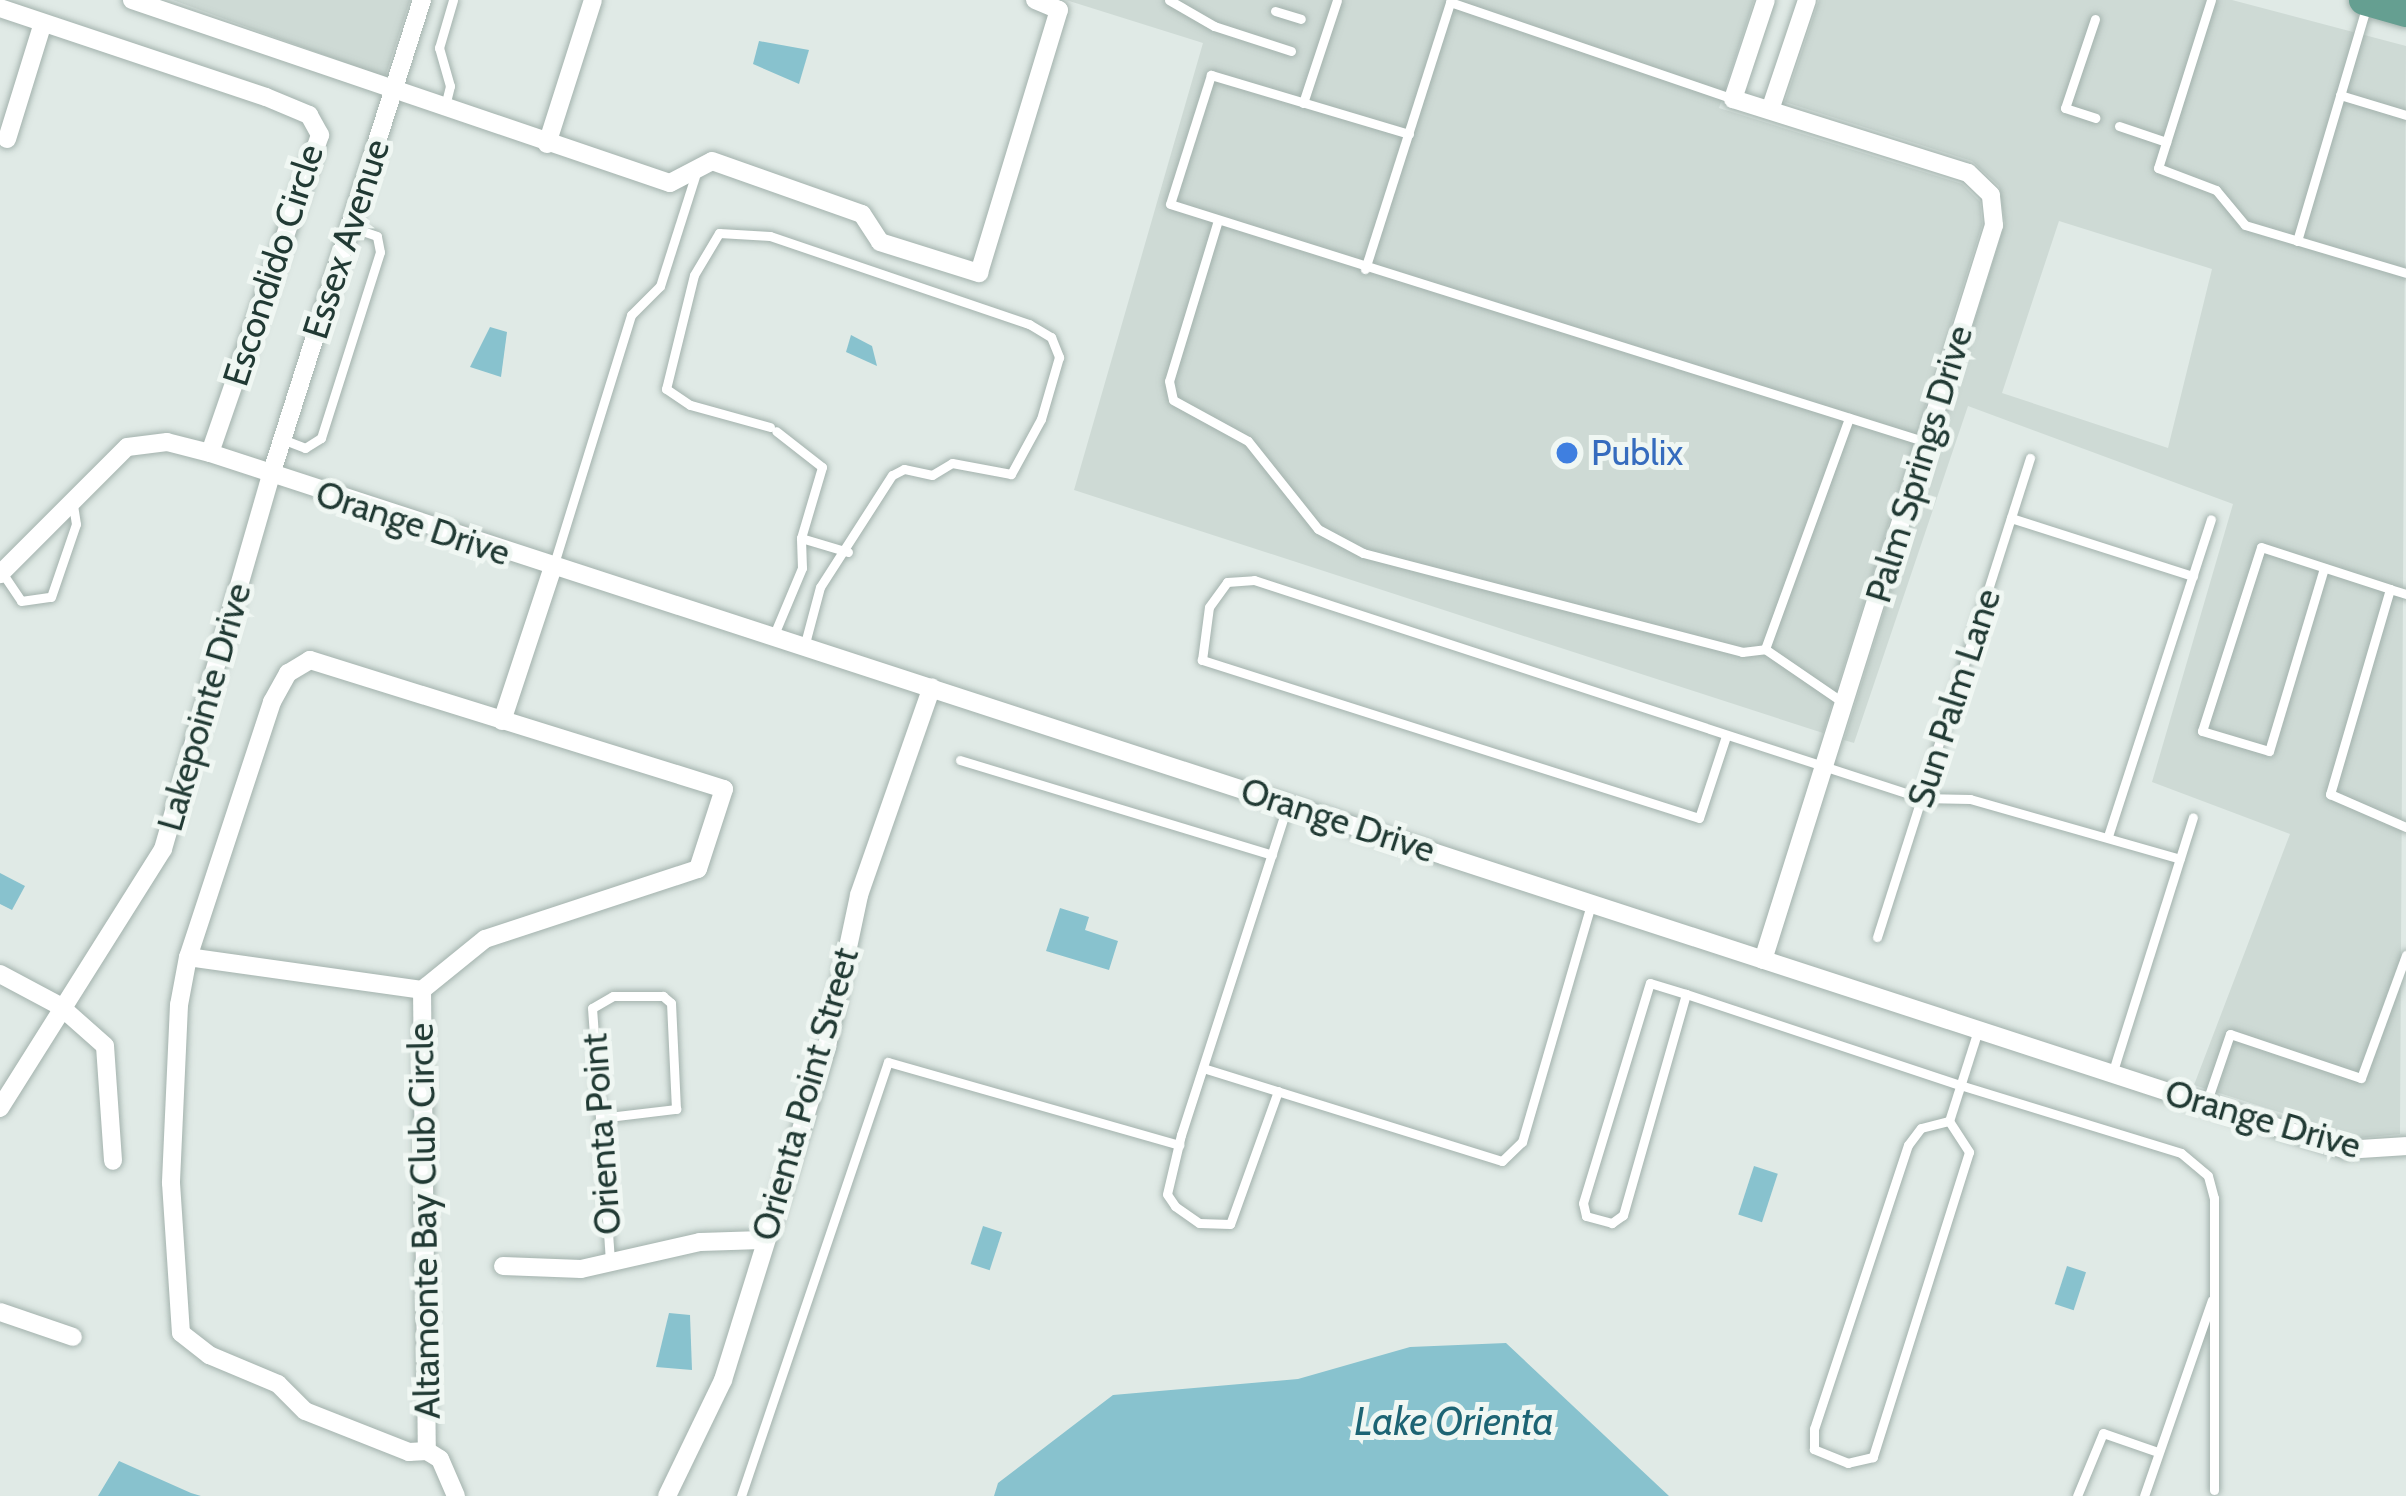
<!DOCTYPE html>
<html>
<head>
<meta charset="utf-8">
<style>
  body { margin:0 }
  #map { position:relative; width:2406px; height:1496px; overflow:hidden; background:#e0eae6; font-family:Cabin,sans-serif }
  div>[style] { position:absolute }
  [style*='--x'] { left:calc(var(--x)*1px); top:calc(var(--y)*1px); width:calc(var(--w)*1px); rotate:calc(var(--a)*1deg) }
  .built>* { inset:0; background:#cedad5 }
  .water>* { inset:0; background:#88c2ce; transform-origin:0 0 }
  .roads { filter:drop-shadow(0 0 3px #a3b2ad) drop-shadow(0 0 3px #a3b2ad) }
  .lane>* { height:9px; margin:-4.5px; padding:0 4.5px; transform-origin:4.5px; border-radius:4.5px; background:#fff }
  .street>* { height:18px; margin:-9px; padding:0 9px; transform-origin:9px; border-radius:9px; background:#fff }
  .primary>* { height:30px; margin:-15px; padding:0 15px; transform-origin:15px; border-radius:15px; background:#659f91 }
  .dots>* { width:33px; height:33px; translate:-50% -50%; box-sizing:border-box; border:6px solid #f0f7f3; border-radius:50% }
  span { translate:-50% -50%; white-space:nowrap; text-align:center; line-height:1.15; -webkit-text-stroke:10px #f0f7f3; paint-order:stroke }
  .street-label { font-size:36px; color:#213a34 }
  .shop-label { font-size:36px; color:#366cbe }
  .left { translate:0 -50%; text-align:left }
  .water-label { font-size:39px; color:#1d6474; font-style:italic }
</style>
</head>
<body>
<div id="map">
  <div class="built">
    <i style="clip-path:polygon(173px 0,410px 0,385px 77px)"></i>
    <i style="clip-path:polygon(1066px 0,1754px 0,1719px 108px,1962px 184px,1980px 202px,1982px 225px,1823px 733px,1074px 490px,1203px 43px)"></i>
    <i style="clip-path:polygon(evenodd,1819px 0,2232px 0,2406px 46px,2400px 1134px,2360px 1138px,2194px 1085px,2290px 834px,2152px 782px,2233px 504px,1968px 406px,1854px 743px,1844px 740px,2005px 223px,1999px 186px,1972px 161px,1785px 102px,1819px 0,2059px 221px,2212px 269px,2168px 448px,2002px 393px,2059px 221px)"></i>
  </div>
  <div class="water">
    <i style="clip-path:polygon(759px 41px,809px 50px,799px 84px,753px 64px)"></i>
    <i style="clip-path:polygon(490px 327px,507px 332px,501px 377px,470px 367px)"></i>
    <i style="clip-path:polygon(851px 335px,872px 346px,877px 366px,846px 352px)"></i>
    <i style="clip-path:polygon(0 873px,25px 886px,12px 910px,0 904px)"></i>
    <i style="clip-path:polygon(1060px 908px,1089px 917px,1085px 930px,1118px 941px,1109px 970px,1046px 951px)"></i>
    <i style="left:1754px;top:1166px;width:25px;height:51px;rotate:18deg"></i>
    <i style="left:983px;top:1226px;width:20px;height:40px;rotate:18deg"></i>
    <i style="left:2067px;top:1266px;width:20px;height:40px;rotate:18deg"></i>
    <i style="clip-path:polygon(669px 1313px,690px 1315px,692px 1370px,656px 1367px)"></i>
    <i style="clip-path:polygon(1506px 1343px,1669px 1496px,994px 1496px,998px 1483px,1113px 1395px,1298px 1379px,1410px 1347px)"></i>
    <i style="clip-path:polygon(119px 1461px,191px 1493px,201px 1496px,98px 1496px)"></i>
  </div>
  <div class="roads">
    <div class="lane">
      <i style="--x:1169;--y:0;--w:52;--a:30"></i>
      <i style="--x:1214;--y:26;--w:81;--a:18"></i>
      <i style="--x:2211;--y:0;--w:176;--a:107.5"></i>
      <i style="--x:2158;--y:168;--w:62;--a:20.8"></i>
      <i style="--x:2216;--y:190;--w:45;--a:50.4"></i>
      <i style="--x:2245;--y:225;--w:168;--a:16.6"></i>
      <i style="--x:1450;--y:2;--w:299;--a:18.9"></i>
      <i style="--x:1275;--y:11;--w:27;--a:17"></i>
      <i style="--x:2095;--y:19;--w:94;--a:108.6"></i>
      <i style="--x:2065;--y:108;--w:32;--a:18"></i>
      <i style="--x:2340;--y:95;--w:69;--a:16.9"></i>
      <i style="--x:1303;--y:103;--w:108;--a:-71.7"></i>
      <i style="--x:444;--y:110;--w:25;--a:-76"></i>
      <i style="--x:450;--y:86;--w:40;--a:-106"></i>
      <i style="--x:439;--y:48;--w:50;--a:-73.7"></i>
      <i style="--x:2119;--y:126;--w:50;--a:18.8"></i>
      <i style="--x:1409;--y:134;--w:207;--a:-163.4"></i>
      <i style="--x:1211;--y:75;--w:135;--a:107.6"></i>
      <i style="--x:1170;--y:204;--w:793;--a:17.47"></i>
      <i style="--x:1218;--y:220;--w:168;--a:106.9"></i>
      <i style="--x:1169;--y:381;--w:19;--a:78"></i>
      <i style="--x:1173;--y:400;--w:85;--a:28.7"></i>
      <i style="--x:1248;--y:441;--w:112;--a:51.5"></i>
      <i style="--x:1318;--y:529;--w:51;--a:28.1"></i>
      <i style="--x:1363;--y:553;--w:392;--a:14.6"></i>
      <i style="--x:1742;--y:652;--w:23;--a:-7"></i>
      <i style="--x:1765;--y:649;--w:246;--a:-70"></i>
      <i style="--x:2297;--y:241;--w:247;--a:-73.5"></i>
      <i style="--x:1365;--y:269;--w:282;--a:-72.3"></i>
      <i style="--x:770;--y:427;--w:83;--a:-164.6"></i>
      <i style="--x:690;--y:405;--w:29;--a:-146"></i>
      <i style="--x:666;--y:389;--w:117;--a:-76.2"></i>
      <i style="--x:694;--y:275;--w:49;--a:-59.2"></i>
      <i style="--x:719;--y:233;--w:51;--a:3.4"></i>
      <i style="--x:770;--y:236;--w:274;--a:18.8"></i>
      <i style="--x:1029;--y:324;--w:26;--a:31"></i>
      <i style="--x:1051;--y:337;--w:22;--a:68"></i>
      <i style="--x:1059;--y:357;--w:65;--a:106.2"></i>
      <i style="--x:1041;--y:419;--w:63;--a:118.6"></i>
      <i style="--x:1011;--y:474;--w:60;--a:-169.4"></i>
      <i style="--x:952;--y:463;--w:23;--a:149"></i>
      <i style="--x:932;--y:475;--w:29;--a:-168"></i>
      <i style="--x:904;--y:469;--w:13;--a:153"></i>
      <i style="--x:892;--y:475;--w:133;--a:122.7"></i>
      <i style="--x:820;--y:587;--w:62;--a:104.9"></i>
      <i style="--x:282;--y:439;--w:25;--a:21"></i>
      <i style="--x:305;--y:448;--w:19;--a:-32"></i>
      <i style="--x:321;--y:438;--w:195;--a:-72.4"></i>
      <i style="--x:380;--y:252;--w:16;--a:-101"></i>
      <i style="--x:377;--y:236;--w:28;--a:-161"></i>
      <i style="--x:2011;--y:518;--w:191;--a:17.7"></i>
      <i style="--x:801;--y:538;--w:49;--a:16.6"></i>
      <i style="--x:553;--y:567;--w:264;--a:-72.8"></i>
      <i style="--x:631;--y:315;--w:41;--a:-45"></i>
      <i style="--x:660;--y:286;--w:122;--a:-72.3"></i>
      <i style="--x:2324;--y:568;--w:191;--a:106.7"></i>
      <i style="--x:2269;--y:751;--w:70;--a:-163.4"></i>
      <i style="--x:2202;--y:731;--w:193;--a:-72.2"></i>
      <i style="--x:2261;--y:547;--w:136;--a:18"></i>
      <i style="--x:3;--y:574;--w:32;--a:56"></i>
      <i style="--x:21;--y:601;--w:30;--a:-8"></i>
      <i style="--x:51;--y:597;--w:77;--a:-71.1"></i>
      <i style="--x:76;--y:524;--w:19;--a:-99"></i>
      <i style="--x:2406;--y:594;--w:17;--a:-163"></i>
      <i style="--x:2390;--y:589;--w:214;--a:106.3"></i>
      <i style="--x:2330;--y:794;--w:83;--a:23.5"></i>
      <i style="--x:773;--y:637;--w:75;--a:-67.2"></i>
      <i style="--x:802;--y:568;--w:30;--a:-92"></i>
      <i style="--x:801;--y:538;--w:74;--a:-73.5"></i>
      <i style="--x:822;--y:467;--w:58;--a:-142"></i>
      <i style="--x:1765;--y:649;--w:96;--a:34.4"></i>
      <i style="--x:1726;--y:736;--w:86;--a:108.2"></i>
      <i style="--x:1699;--y:818;--w:522;--a:-162.36"></i>
      <i style="--x:1202;--y:660;--w:53;--a:-82.5"></i>
      <i style="--x:1209;--y:607;--w:31;--a:-54"></i>
      <i style="--x:1227;--y:582;--w:27;--a:-4"></i>
      <i style="--x:1254;--y:580;--w:702;--a:18.1"></i>
      <i style="--x:1921;--y:798;--w:49;--a:1.2"></i>
      <i style="--x:1970;--y:799;--w:218;--a:15.9"></i>
      <i style="--x:960;--y:760;--w:326;--a:16.9"></i>
      <i style="--x:2108;--y:836;--w:333;--a:-72"></i>
      <i style="--x:1877;--y:937;--w:503;--a:-72.29"></i>
      <i style="--x:1686;--y:994;--w:230;--a:105.9"></i>
      <i style="--x:1623;--y:1215;--w:14;--a:144"></i>
      <i style="--x:1612;--y:1223;--w:27;--a:-165"></i>
      <i style="--x:1586;--y:1216;--w:13;--a:-103"></i>
      <i style="--x:1583;--y:1203;--w:230;--a:-73.1"></i>
      <i style="--x:1650;--y:983;--w:38;--a:17"></i>
      <i style="--x:1686;--y:994;--w:289;--a:18.4"></i>
      <i style="--x:1960;--y:1085;--w:231;--a:17.1"></i>
      <i style="--x:2181;--y:1153;--w:35;--a:40"></i>
      <i style="--x:2208;--y:1176;--w:23;--a:75"></i>
      <i style="--x:2214;--y:1198;--w:292;--a:90"></i>
      <i style="--x:1203;--y:1068;--w:313;--a:17.3"></i>
      <i style="--x:1502;--y:1161;--w:28;--a:-44"></i>
      <i style="--x:1522;--y:1142;--w:248;--a:-73.8"></i>
      <i style="--x:2112;--y:1074;--w:269;--a:-72.5"></i>
      <i style="--x:1278;--y:1091;--w:141;--a:109.8"></i>
      <i style="--x:1230;--y:1224;--w:31;--a:-178"></i>
      <i style="--x:1199;--y:1223;--w:29;--a:-145"></i>
      <i style="--x:1175;--y:1206;--w:14;--a:-124"></i>
      <i style="--x:1167;--y:1194;--w:61;--a:-76.7"></i>
      <i style="--x:1181;--y:1135;--w:348;--a:-72.1"></i>
      <i style="--x:2206;--y:1104;--w:74;--a:-71.1"></i>
      <i style="--x:2230;--y:1034;--w:138;--a:18.6"></i>
      <i style="--x:2361;--y:1078;--w:131;--a:-69.9"></i>
      <i style="--x:600;--y:1118;--w:77;--a:-6.8"></i>
      <i style="--x:676;--y:1109;--w:106;--a:-92.7"></i>
      <i style="--x:671;--y:1003;--w:11;--a:-139"></i>
      <i style="--x:663;--y:996;--w:50;--a:180"></i>
      <i style="--x:613;--y:996;--w:24;--a:150"></i>
      <i style="--x:592;--y:1008;--w:110;--a:85.8"></i>
      <i style="--x:600;--y:1118;--w:142;--a:86"></i>
      <i style="--x:1949;--y:1121;--w:37;--a:57"></i>
      <i style="--x:1969;--y:1152;--w:320;--a:107.5"></i>
      <i style="--x:1873;--y:1457;--w:26;--a:167"></i>
      <i style="--x:1848;--y:1463;--w:37;--a:-158"></i>
      <i style="--x:1814;--y:1449;--w:20;--a:-90"></i>
      <i style="--x:1814;--y:1429;--w:299;--a:-71.7"></i>
      <i style="--x:1908;--y:1145;--w:21;--a:-53"></i>
      <i style="--x:1921;--y:1128;--w:29;--a:-14"></i>
      <i style="--x:1949;--y:1121;--w:96;--a:-72.3"></i>
      <i style="--x:741;--y:1496;--w:458;--a:-71.3"></i>
      <i style="--x:888;--y:1062;--w:303;--a:15.9"></i>
      <i style="--x:2077;--y:1496;--w:68;--a:-67.6"></i>
      <i style="--x:2103;--y:1433;--w:58;--a:19.1"></i>
      <i style="--x:2144;--y:1496;--w:207;--a:-70.9"></i>
    </div>
    <div class="street">
      <i style="--x:132;--y:0;--w:568;--a:18.79"></i>
      <i style="--x:670;--y:183;--w:47;--a:-27.6"></i>
      <i style="--x:712;--y:161;--w:159;--a:19.5"></i>
      <i style="--x:862;--y:214;--w:33;--a:57"></i>
      <i style="--x:880;--y:242;--w:104;--a:17.4"></i>
      <i style="--x:979;--y:273;--w:275;--a:-73.1"></i>
      <i style="--x:1059;--y:10;--w:26;--a:-157"></i>
      <i style="--x:0;--y:8;--w:280;--a:18.5"></i>
      <i style="--x:266;--y:97;--w:47;--a:22.7"></i>
      <i style="--x:309;--y:115;--w:23;--a:61"></i>
      <i style="--x:320;--y:135;--w:336;--a:109.1"></i>
      <i style="--x:210;--y:453;--w:44;--a:-165.7"></i>
      <i style="--x:167;--y:442;--w:40;--a:172.9"></i>
      <i style="--x:127;--y:447;--w:180;--a:135"></i>
      <i style="--x:1770;--y:110;--w:116;--a:-71.4"></i>
      <i style="--x:7;--y:139;--w:121;--a:-72.8"></i>
      <i style="--x:547;--y:144;--w:151;--a:-72.3"></i>
      <i style="--x:210;--y:453;--w:2247;--a:18.07"></i>
      <i style="--x:2346;--y:1150;--w:60;--a:-3.8"></i>
      <i style="--x:502;--y:721;--w:162;--a:-71.7"></i>
      <i style="--x:188;--y:957;--w:236;--a:8"></i>
      <i style="--x:422;--y:990;--w:81;--a:-39"></i>
      <i style="--x:485;--y:939;--w:224;--a:-18.2"></i>
      <i style="--x:698;--y:869;--w:84;--a:-72"></i>
      <i style="--x:724;--y:789;--w:434;--a:-162.7"></i>
      <i style="--x:310;--y:660;--w:26;--a:149"></i>
      <i style="--x:288;--y:673;--w:33;--a:119"></i>
      <i style="--x:272;--y:702;--w:268;--a:108.2"></i>
      <i style="--x:188;--y:957;--w:49;--a:100.6"></i>
      <i style="--x:179;--y:1005;--w:178;--a:92.6"></i>
      <i style="--x:171;--y:1183;--w:150;--a:86.2"></i>
      <i style="--x:181;--y:1333;--w:36;--a:38"></i>
      <i style="--x:209;--y:1355;--w:75;--a:22.8"></i>
      <i style="--x:278;--y:1384;--w:38;--a:45"></i>
      <i style="--x:305;--y:1411;--w:112;--a:21.5"></i>
      <i style="--x:409;--y:1452;--w:18;--a:-3"></i>
      <i style="--x:427;--y:1451;--w:15;--a:32"></i>
      <i style="--x:440;--y:1459;--w:40;--a:66.6"></i>
      <i style="--x:1763;--y:960;--w:770;--a:-72.55"></i>
      <i style="--x:1994;--y:225;--w:30;--a:-96"></i>
      <i style="--x:1991;--y:195;--w:32;--a:-136"></i>
      <i style="--x:1968;--y:173;--w:246;--a:-162.5"></i>
      <i style="--x:1733;--y:99;--w:104;--a:-71.6"></i>
      <i style="--x:0;--y:974;--w:68;--a:28.1"></i>
      <i style="--x:60;--y:1006;--w:60;--a:41.6"></i>
      <i style="--x:105;--y:1046;--w:115;--a:86"></i>
      <i style="--x:422;--y:990;--w:461;--a:89.4"></i>
      <i style="--x:0;--y:1108;--w:306;--a:-57.8"></i>
      <i style="--x:163;--y:849;--w:386;--a:-73.9"></i>
      <i style="--x:270;--y:478;--w:502;--a:-72.36"></i>
      <i style="--x:503;--y:1266;--w:78;--a:2.2"></i>
      <i style="--x:581;--y:1269;--w:122;--a:-12.8"></i>
      <i style="--x:700;--y:1242;--w:62;--a:-1.8"></i>
      <i style="--x:0;--y:1312;--w:77;--a:18.9"></i>
      <i style="--x:667;--y:1496;--w:129;--a:-64.2"></i>
      <i style="--x:723;--y:1380;--w:350;--a:-72.7"></i>
      <i style="--x:827;--y:1046;--w:154;--a:-78"></i>
      <i style="--x:859;--y:895;--w:220;--a:-70.7"></i>
    </div>
    <div class="primary">
      <i style="--x:2364;--y:0;--w:44;--a:15.9"></i>
    </div>
  </div>
  <div class="dots">
    <i style="left:1567px;top:453px;background:#3f7fe0"></i>
  </div>
  <div class="street-label">
    <span style="left:346px;top:239px;rotate:-72deg">Essex Avenue</span>
    <span style="left:273px;top:265px;rotate:-72deg">Escondido Circle</span>
    <span style="left:1919px;top:464px;rotate:-73deg">Palm Springs Drive</span>
    <span style="left:413px;top:523px;rotate:18deg">Orange Drive</span>
    <span style="left:1954px;top:698px;rotate:-72deg">Sun Palm Lane</span>
    <span style="left:204px;top:707px;rotate:-74deg">Lakepointe Drive</span>
    <span style="left:1338px;top:820px;rotate:18deg">Orange Drive</span>
    <span style="left:805px;top:1094px;rotate:-74deg">Orienta Point Street</span>
    <span style="left:2263px;top:1119px;rotate:16deg">Orange Drive</span>
    <span style="left:601px;top:1134px;rotate:-94deg">Orienta Point</span>
    <span style="left:424px;top:1221px;rotate:-91deg">Altamonte Bay Club Circle</span>
  </div>
  <div class="shop-label">
    <span class="left" style="left:1591px;top:453px">Publix</span>
  </div>
  <div class="water-label">
    <span style="left:1454px;top:1421px">Lake Orienta</span>
  </div>
</div>
</body>
</html>
